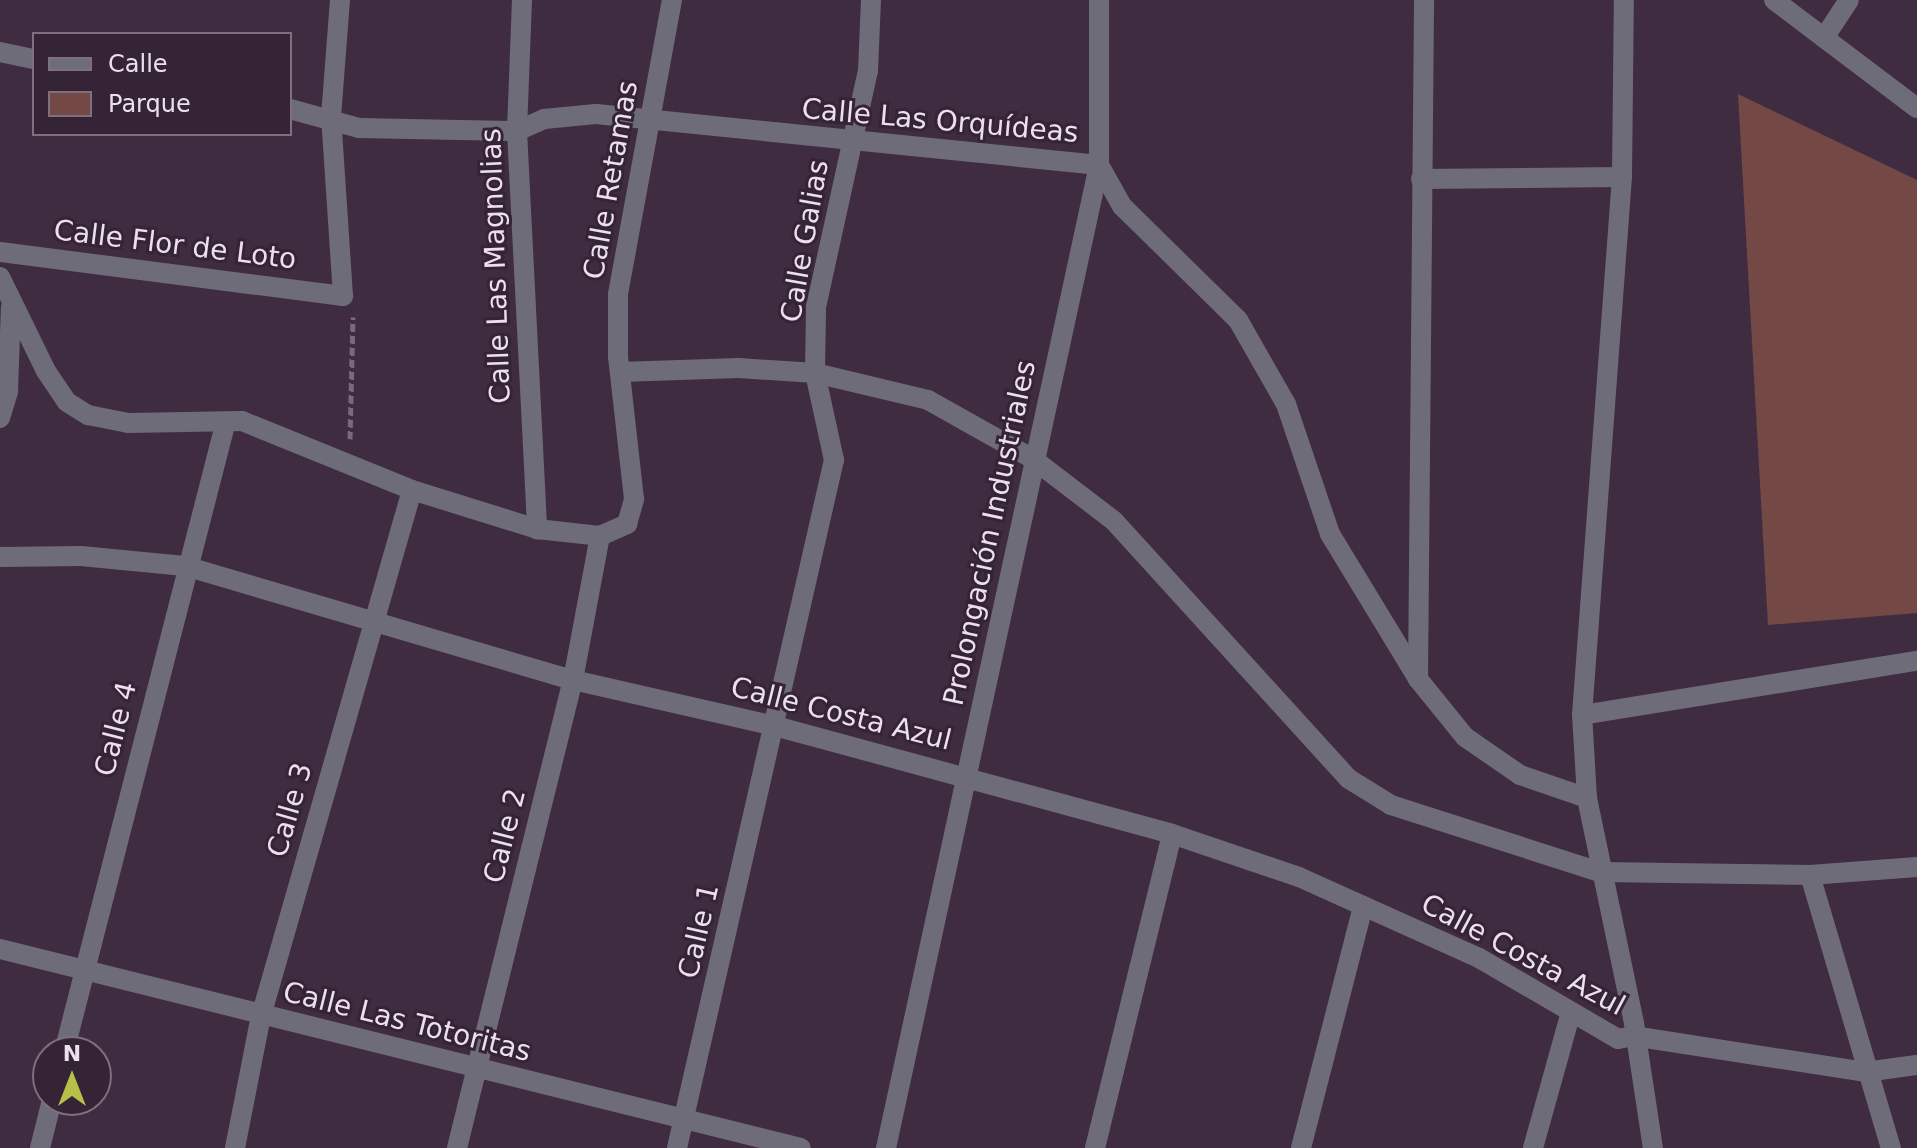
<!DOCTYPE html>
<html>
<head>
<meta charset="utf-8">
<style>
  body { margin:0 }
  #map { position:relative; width:1917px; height:1148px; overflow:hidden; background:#402c40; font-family:"DejaVu Sans",sans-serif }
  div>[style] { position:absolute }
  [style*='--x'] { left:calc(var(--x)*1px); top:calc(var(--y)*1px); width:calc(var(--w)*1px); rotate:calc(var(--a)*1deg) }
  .green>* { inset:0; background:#734845 }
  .path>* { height:5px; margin-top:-2.5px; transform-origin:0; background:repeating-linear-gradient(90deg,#7a697a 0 8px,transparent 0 12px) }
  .minor>* { height:20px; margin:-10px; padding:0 10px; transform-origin:10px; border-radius:10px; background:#6f6c79 }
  span { translate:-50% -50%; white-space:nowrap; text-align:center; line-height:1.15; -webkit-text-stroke:6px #352336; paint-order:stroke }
  .street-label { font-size:28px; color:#ede0ed }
  .legend { position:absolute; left:32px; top:32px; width:260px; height:104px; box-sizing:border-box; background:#352336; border:2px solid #7f6f7f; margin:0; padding:10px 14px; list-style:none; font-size:24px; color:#ede0ed }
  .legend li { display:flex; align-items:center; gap:16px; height:40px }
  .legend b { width:40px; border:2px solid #7f6f7f }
  .north { position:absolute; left:32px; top:1036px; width:80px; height:80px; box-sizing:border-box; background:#352336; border:2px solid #7f6f7f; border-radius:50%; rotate:0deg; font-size:22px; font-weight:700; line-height:32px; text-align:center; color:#ede0ed }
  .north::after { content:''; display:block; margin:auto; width:28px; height:36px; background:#b7c148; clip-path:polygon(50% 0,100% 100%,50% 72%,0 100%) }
</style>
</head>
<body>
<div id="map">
  <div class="green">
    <i style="clip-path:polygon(1738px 94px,1917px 180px,1917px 613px,1768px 625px)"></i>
  </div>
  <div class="path">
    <i style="--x:350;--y:439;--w:122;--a:-88.6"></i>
  </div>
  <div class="minor">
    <i style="--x:522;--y:0;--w:131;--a:92.2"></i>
    <i style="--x:517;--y:131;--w:399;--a:87.1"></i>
    <i style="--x:1774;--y:0;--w:179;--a:37.1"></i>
    <i style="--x:1824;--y:38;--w:45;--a:-56.7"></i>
    <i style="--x:0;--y:52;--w:35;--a:12"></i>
    <i style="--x:290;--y:109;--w:72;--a:15.4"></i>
    <i style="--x:359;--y:128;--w:158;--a:1.1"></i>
    <i style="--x:517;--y:131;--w:30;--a:-24"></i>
    <i style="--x:544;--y:119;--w:52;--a:-5.5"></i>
    <i style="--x:596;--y:114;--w:506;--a:5.79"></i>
    <i style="--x:1099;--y:165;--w:47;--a:60.7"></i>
    <i style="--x:1122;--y:206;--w:163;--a:44.5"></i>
    <i style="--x:1238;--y:320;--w:97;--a:60.3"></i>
    <i style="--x:1286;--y:404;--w:137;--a:71.3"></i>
    <i style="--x:1330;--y:534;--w:170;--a:58.7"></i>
    <i style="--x:1418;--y:679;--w:75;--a:51"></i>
    <i style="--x:1465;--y:737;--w:67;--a:34.6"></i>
    <i style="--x:1520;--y:775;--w:71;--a:18.9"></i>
    <i style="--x:1587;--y:798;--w:230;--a:78.2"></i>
    <i style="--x:1634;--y:1023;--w:126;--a:81.4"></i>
    <i style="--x:1421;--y:179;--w:201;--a:-0.6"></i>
    <i style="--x:0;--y:252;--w:346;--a:7.3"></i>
    <i style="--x:343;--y:296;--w:179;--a:-93.8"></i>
    <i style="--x:331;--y:117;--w:117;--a:-85.6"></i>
    <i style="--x:0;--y:277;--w:105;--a:63.9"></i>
    <i style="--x:46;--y:371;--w:37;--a:56"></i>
    <i style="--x:67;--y:402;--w:25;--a:32"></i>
    <i style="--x:88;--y:415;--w:41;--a:11.3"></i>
    <i style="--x:128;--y:423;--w:114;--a:-1"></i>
    <i style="--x:242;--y:421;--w:183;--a:22.1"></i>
    <i style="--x:412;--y:490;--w:131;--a:17.3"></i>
    <i style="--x:537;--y:529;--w:63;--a:6.3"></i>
    <i style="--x:600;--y:536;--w:30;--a:-24"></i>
    <i style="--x:627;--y:524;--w:26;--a:-74"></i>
    <i style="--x:634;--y:499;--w:143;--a:-96.4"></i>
    <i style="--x:618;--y:357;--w:63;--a:-90"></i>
    <i style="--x:618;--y:294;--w:299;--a:-79.6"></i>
    <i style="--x:620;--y:372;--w:119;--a:-1.9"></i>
    <i style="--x:739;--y:368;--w:76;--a:3.8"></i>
    <i style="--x:815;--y:373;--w:116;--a:13.4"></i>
    <i style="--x:928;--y:400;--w:120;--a:29.3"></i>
    <i style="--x:1033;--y:459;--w:102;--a:37.4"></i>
    <i style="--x:1114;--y:521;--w:349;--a:47.7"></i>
    <i style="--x:1349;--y:779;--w:49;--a:31.8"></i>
    <i style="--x:1391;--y:805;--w:219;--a:17.8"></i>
    <i style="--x:1600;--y:872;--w:210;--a:0.8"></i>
    <i style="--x:1810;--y:875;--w:107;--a:-4.3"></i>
    <i style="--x:0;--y:418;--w:28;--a:-73"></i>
    <i style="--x:8;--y:391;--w:84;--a:-88"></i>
    <i style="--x:0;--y:557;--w:81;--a:-0.7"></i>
    <i style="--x:81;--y:556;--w:104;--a:5.5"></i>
    <i style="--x:185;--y:566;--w:404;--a:16.4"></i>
    <i style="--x:573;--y:680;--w:207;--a:12.8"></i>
    <i style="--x:775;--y:726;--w:411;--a:15.2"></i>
    <i style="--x:1172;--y:834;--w:134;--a:18.7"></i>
    <i style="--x:1299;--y:877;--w:197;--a:24.2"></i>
    <i style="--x:1479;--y:958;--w:161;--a:30.2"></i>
    <i style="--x:1618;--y:1039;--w:15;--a:-11"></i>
    <i style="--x:1633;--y:1036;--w:235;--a:8.8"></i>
    <i style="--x:1865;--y:1072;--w:52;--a:-7.7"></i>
    <i style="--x:1418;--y:679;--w:679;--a:-89.49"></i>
    <i style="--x:1582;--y:715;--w:339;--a:-9.2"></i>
    <i style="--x:1587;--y:798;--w:83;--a:-93.4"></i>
    <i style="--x:1582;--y:715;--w:539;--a:-85.75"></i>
    <i style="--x:1622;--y:177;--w:177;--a:-89.4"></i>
    <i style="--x:1810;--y:875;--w:285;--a:73.5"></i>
    <i style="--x:0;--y:949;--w:825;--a:13.95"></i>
    <i style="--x:64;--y:1052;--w:651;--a:-75.6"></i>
    <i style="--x:40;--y:1148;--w:49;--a:-76"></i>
    <i style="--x:235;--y:1148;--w:135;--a:-78.9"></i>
    <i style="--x:261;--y:1016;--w:547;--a:-73.98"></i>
    <i style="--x:457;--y:1148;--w:482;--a:-76.1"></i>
    <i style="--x:573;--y:680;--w:147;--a:-79.4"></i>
    <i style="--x:677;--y:1148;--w:706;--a:-77.15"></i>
    <i style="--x:834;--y:460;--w:89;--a:-102.3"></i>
    <i style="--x:815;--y:373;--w:66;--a:-89.1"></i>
    <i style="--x:816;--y:307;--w:242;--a:-77.6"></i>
    <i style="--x:868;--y:71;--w:71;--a:-87.6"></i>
    <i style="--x:886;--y:1148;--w:1006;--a:-77.77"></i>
    <i style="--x:1099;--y:165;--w:165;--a:-90"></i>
    <i style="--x:1095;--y:1148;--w:323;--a:-76.2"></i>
    <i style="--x:1301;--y:1148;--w:250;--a:-75.6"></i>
    <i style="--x:1533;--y:1148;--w:141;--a:-74.4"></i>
  </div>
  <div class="street-label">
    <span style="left:940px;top:121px;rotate:5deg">Calle Las Orquídeas</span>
    <span style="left:611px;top:180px;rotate:-80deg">Calle Retamas</span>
    <span style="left:805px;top:241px;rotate:-80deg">Calle Galias</span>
    <span style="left:175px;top:245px;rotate:7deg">Calle Flor de Loto</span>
    <span style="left:496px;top:266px;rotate:-92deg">Calle Las Magnolias</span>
    <span style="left:990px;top:533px;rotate:-78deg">Prolongación Industriales</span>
    <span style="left:841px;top:714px;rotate:14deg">Calle Costa Azul</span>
    <span style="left:116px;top:729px;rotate:-76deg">Calle 4</span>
    <span style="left:290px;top:810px;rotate:-74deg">Calle 3</span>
    <span style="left:505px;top:836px;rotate:-76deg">Calle 2</span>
    <span style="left:699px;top:931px;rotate:-77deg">Calle 1</span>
    <span style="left:1523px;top:955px;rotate:28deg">Calle Costa Azul</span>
    <span style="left:407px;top:1022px;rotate:14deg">Calle Las Totoritas</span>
  </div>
  <ul class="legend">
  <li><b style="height:10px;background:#6f6c79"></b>Calle</li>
  <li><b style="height:22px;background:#734845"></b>Parque</li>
  </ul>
  <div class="north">N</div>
</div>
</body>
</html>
